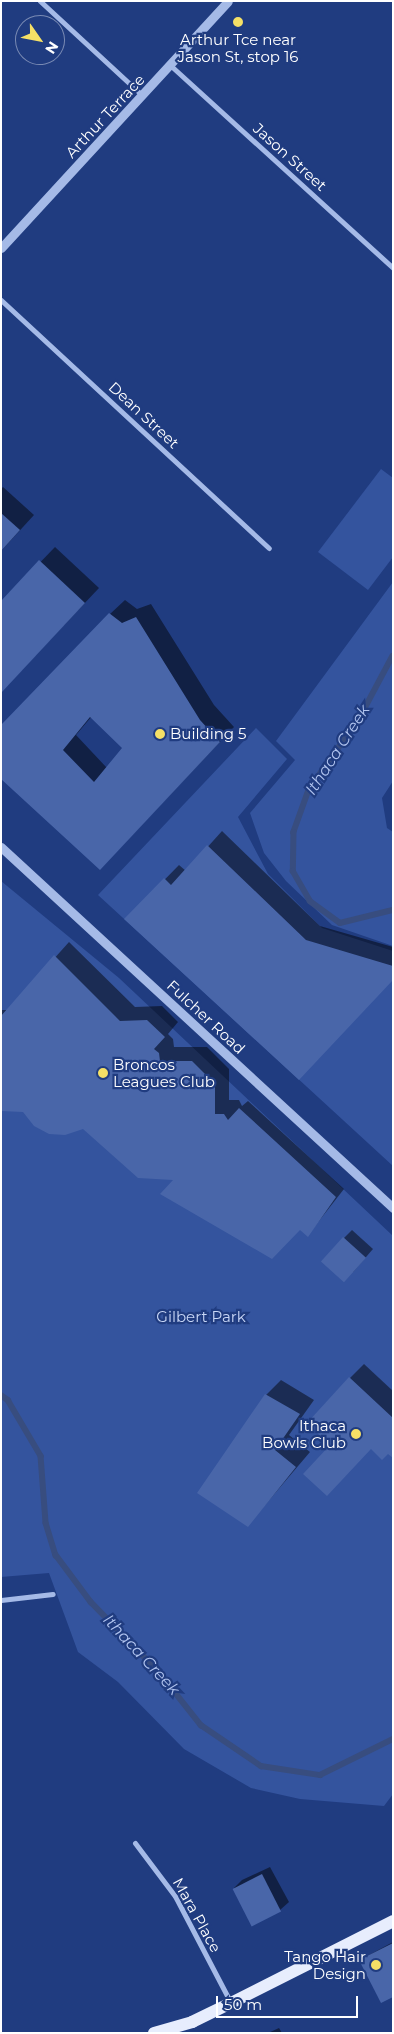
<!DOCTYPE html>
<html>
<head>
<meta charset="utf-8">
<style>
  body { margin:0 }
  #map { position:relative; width:394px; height:2034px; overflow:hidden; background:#203c80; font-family:Montserrat,sans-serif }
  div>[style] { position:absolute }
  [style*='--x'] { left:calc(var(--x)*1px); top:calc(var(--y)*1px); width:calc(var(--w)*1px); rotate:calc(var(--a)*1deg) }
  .green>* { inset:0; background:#34549e }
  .shadow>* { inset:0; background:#0007 }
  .stream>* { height:5.5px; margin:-2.75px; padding:0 2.75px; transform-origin:2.75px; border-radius:2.75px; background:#384d7f }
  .building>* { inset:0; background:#4966a9; transform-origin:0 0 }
  .minor>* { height:5px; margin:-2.5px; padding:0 2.5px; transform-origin:2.5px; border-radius:2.5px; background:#a5bae7 }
  .tertiary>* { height:9px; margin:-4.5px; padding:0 4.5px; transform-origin:4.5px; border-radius:4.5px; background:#a5bae7 }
  .primary>* { height:12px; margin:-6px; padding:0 6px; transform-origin:6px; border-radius:6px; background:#e7edfd }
  .dots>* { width:14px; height:14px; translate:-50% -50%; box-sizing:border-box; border:2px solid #203c80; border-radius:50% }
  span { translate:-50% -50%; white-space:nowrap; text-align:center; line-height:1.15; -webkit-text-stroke:4.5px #203c80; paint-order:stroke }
  .poi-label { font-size:15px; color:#fff }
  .left { translate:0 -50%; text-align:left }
  .right { translate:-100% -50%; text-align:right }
  .street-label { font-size:15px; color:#fff }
  .park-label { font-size:15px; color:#c9d7f6 }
  .water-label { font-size:16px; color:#b1c4ef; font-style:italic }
  .frame { position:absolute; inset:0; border:2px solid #fff; pointer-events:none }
  .north { position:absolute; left:15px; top:15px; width:50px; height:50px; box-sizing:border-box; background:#203c80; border:1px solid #798ab3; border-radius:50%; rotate:123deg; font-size:14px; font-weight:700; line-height:20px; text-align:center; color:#fff }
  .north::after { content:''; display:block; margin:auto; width:18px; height:22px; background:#f5e066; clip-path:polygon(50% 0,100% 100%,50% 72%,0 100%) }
  .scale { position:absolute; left:216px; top:1996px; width:142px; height:22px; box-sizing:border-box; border:2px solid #fff; border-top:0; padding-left:6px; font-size:15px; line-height:18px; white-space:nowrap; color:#fff; -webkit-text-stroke:4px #203c80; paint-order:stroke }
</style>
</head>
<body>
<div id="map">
  <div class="green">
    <i style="clip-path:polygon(381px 469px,393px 478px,393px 557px,368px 590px,318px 552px)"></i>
    <i style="clip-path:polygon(393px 582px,393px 781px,382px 798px,387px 828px,393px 832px,393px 946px,332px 925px,286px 881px,264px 853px,250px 813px,295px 760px,276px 741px)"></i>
    <i style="clip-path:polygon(256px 728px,287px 759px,238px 817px,268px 874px,322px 928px,393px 951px,393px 1166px,98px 895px)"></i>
    <i style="clip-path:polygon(1px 881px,119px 978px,393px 1236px,393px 1794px,384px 1806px,300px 1799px,251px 1788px,184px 1749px,118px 1682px,78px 1652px,49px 1573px,1px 1577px)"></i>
  </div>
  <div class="shadow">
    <i style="clip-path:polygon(3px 487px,34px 515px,1px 551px,1px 489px)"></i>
    <i style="clip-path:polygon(55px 547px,99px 588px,13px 679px,1px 603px)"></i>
    <i style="clip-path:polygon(evenodd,125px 600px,137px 609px,151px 604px,214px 705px,234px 727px,114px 854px,1px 777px,110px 614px,125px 600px,92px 716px,123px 748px,107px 768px,76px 735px,92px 716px)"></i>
    <i style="clip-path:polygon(222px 831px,320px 926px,393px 947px,393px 979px,126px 919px,179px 865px,186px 871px)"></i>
    <i style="clip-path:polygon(69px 942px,135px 1007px,162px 1006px,178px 1022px,168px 1034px,173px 1039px,174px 1047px,207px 1047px,229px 1069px,229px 1100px,239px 1100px,242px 1106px,248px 1101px,344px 1189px,308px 1235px,300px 1228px,175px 1179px,83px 1128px,23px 1110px,1px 1110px,1px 1010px,8px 1010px)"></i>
    <i style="clip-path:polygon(352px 1230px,373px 1249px,353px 1272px,344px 1238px)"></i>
    <i style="clip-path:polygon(364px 1364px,393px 1391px,393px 1447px,332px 1445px,350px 1378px)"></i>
    <i style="clip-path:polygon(281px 1380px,314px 1400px,289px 1435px,310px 1452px,248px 1525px,266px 1395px)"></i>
    <i style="clip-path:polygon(270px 1867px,289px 1902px,280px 1910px,234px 1888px,242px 1880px)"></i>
    <i style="clip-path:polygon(393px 1942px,393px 1995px,360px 1960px)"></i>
    <i style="clip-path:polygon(279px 2028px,282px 2033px,268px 2033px)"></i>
  </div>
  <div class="stream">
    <i style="--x:393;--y:656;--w:70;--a:118"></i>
    <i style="--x:360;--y:718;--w:88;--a:125.3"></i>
    <i style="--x:309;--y:790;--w:45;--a:109.7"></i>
    <i style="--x:294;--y:832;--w:39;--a:91"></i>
    <i style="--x:293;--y:871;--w:34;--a:60"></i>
    <i style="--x:310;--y:901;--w:37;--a:36"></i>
    <i style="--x:340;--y:923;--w:55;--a:-13.8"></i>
    <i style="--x:1;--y:1395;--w:9;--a:36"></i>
    <i style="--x:8;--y:1400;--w:65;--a:59.5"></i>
    <i style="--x:41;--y:1456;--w:67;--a:85.7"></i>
    <i style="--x:46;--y:1523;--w:34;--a:73"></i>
    <i style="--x:56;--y:1555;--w:59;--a:53.3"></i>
    <i style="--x:91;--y:1602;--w:98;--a:45.8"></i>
    <i style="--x:159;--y:1672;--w:68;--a:51.6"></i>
    <i style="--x:201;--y:1725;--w:73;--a:34.3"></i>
    <i style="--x:261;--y:1766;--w:60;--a:8.7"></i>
    <i style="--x:320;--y:1775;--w:81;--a:-26.3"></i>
  </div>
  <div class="building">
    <i style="clip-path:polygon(1px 513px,20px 530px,1px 551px)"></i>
    <i style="clip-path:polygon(39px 560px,85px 603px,1px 693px,1px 601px)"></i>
    <i style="clip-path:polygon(evenodd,109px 613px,122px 623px,136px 617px,200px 720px,220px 742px,100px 870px,1px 779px,1px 725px,109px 613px,90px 717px,122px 748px,94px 782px,63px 750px,90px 717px)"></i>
    <i style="clip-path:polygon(207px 845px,306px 940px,393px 966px,393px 980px,299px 1080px,124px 919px,164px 878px,171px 885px)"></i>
    <i style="clip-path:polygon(54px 955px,120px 1021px,147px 1020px,165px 1037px,154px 1049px,159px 1053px,160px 1061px,192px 1061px,215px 1084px,215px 1114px,224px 1114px,228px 1120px,239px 1108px,336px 1197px,308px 1237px,300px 1230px,272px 1259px,160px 1194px,173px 1180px,138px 1178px,83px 1129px,65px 1135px,49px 1134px,34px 1126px,23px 1112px,1px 1111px,1px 1016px)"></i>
    <i style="left:343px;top:1237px;width:31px;height:33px;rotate:42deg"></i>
    <i style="clip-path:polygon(349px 1377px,393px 1418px,393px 1458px,388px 1454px,382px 1460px,371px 1449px,327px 1496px,303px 1474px,330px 1445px,307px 1423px)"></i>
    <i style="clip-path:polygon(265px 1394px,300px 1414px,275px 1450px,296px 1467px,248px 1527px,197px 1493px)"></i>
    <i style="left:262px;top:1874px;width:42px;height:33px;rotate:63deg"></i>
    <i style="clip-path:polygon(393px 1943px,393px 1997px,381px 2003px,359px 1960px)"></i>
  </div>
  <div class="minor">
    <i style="--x:40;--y:1;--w:139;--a:42.7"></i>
    <i style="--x:170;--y:65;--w:302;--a:42.3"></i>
    <i style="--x:1;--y:300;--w:365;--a:42.8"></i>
    <i style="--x:1;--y:1600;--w:52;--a:-6.6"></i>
    <i style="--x:135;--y:1843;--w:66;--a:53"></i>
    <i style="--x:175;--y:1896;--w:121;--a:62.4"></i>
  </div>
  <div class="tertiary">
    <i style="--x:1;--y:248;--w:335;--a:-47.4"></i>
    <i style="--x:1;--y:847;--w:533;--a:42.64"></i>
  </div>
  <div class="primary">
    <i style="--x:154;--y:2033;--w:40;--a:-16"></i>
    <i style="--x:192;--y:2022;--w:43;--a:-26"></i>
    <i style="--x:231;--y:2003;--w:182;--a:-26.8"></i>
  </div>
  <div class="dots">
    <i style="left:238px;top:22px;background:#f5e066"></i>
    <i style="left:160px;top:734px;background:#f5e066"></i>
    <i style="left:103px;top:1073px;background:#f5e066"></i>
    <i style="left:356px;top:1434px;background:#f5e066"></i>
    <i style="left:376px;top:1965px;background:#f5e066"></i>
  </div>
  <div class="poi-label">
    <span style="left:238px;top:48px">Arthur Tce near<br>Jason St, stop 16</span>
    <span class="left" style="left:170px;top:734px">Building 5</span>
    <span class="left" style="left:113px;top:1073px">Broncos<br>Leagues Club</span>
    <span class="right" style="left:346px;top:1434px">Ithaca<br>Bowls Club</span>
    <span class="right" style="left:366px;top:1965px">Tango Hair<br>Design</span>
  </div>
  <div class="street-label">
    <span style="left:105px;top:116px;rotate:-47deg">Arthur Terrace</span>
    <span style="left:290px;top:157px;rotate:42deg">Jason Street</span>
    <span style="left:144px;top:415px;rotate:43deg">Dean Street</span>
    <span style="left:206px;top:1017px;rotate:43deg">Fulcher Road</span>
    <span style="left:197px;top:1915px;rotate:61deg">Mara Place</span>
  </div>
  <div class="park-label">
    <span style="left:201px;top:1317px">Gilbert Park</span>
  </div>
  <div class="water-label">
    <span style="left:338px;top:750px;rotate:-57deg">Ithaca Creek</span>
    <span style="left:141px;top:1655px;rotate:47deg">Ithaca Creek</span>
  </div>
  <div class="frame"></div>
  <div class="north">N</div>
  <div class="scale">50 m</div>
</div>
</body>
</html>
